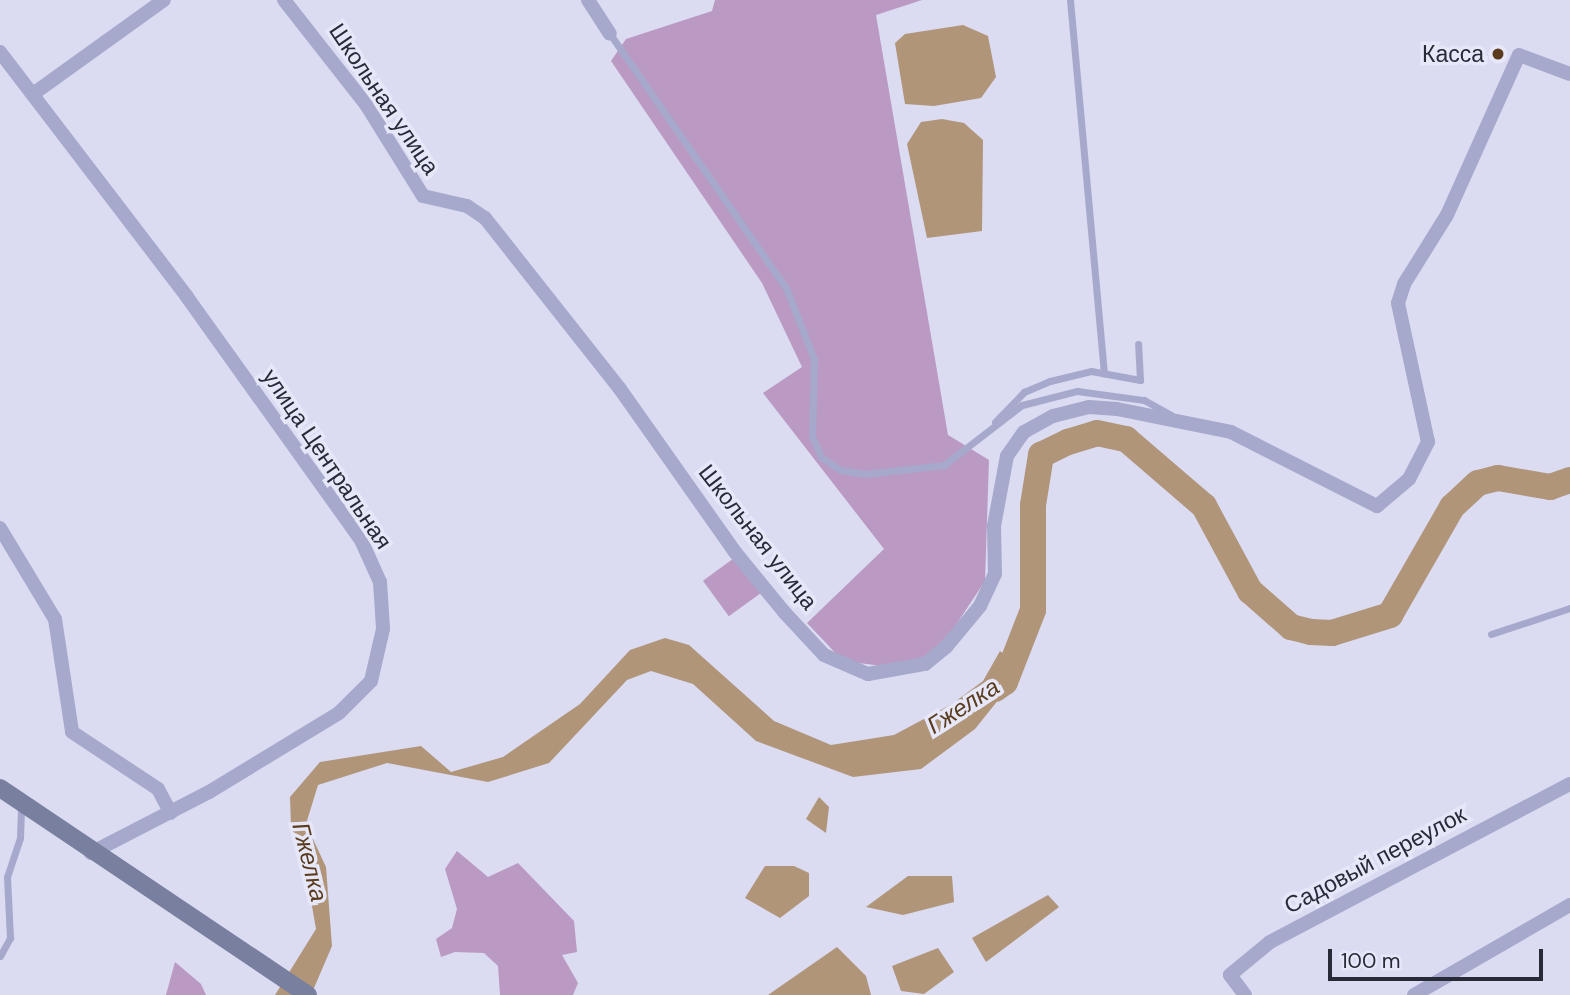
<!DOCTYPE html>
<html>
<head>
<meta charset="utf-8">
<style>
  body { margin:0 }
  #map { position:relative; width:1570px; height:995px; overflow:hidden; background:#dbdbf2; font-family:"DM Sans",sans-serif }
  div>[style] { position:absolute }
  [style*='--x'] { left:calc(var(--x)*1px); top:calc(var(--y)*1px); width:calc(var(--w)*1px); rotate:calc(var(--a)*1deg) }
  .green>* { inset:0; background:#ba9ac2; transform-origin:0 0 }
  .water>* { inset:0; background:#b09579 }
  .river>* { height:26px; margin:-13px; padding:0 13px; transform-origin:13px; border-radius:13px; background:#b09579 }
  .service>* { height:7px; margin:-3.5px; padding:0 3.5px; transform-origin:3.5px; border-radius:3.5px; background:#a6a9cb }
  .minor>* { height:14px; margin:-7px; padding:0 7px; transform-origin:7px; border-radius:7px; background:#a6a9cb }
  .secondary>* { height:18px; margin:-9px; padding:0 9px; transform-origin:9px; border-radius:9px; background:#787f9f }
  .dots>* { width:19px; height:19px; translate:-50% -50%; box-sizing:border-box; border:4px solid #e7e7fa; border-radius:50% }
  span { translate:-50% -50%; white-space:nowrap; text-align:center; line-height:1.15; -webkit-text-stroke:7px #e7e7fa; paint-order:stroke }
  .poi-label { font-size:23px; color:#272b37 }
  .right { translate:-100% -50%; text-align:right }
  .street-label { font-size:23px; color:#272b37 }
  .water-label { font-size:24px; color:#5a3c1c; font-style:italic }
  .scale { position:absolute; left:1328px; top:949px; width:215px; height:32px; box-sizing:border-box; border:4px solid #272b37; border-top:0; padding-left:9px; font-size:21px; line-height:24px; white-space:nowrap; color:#272b37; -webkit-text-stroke:5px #e7e7fa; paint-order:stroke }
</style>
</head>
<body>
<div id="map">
  <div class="green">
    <i style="clip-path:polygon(715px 0,922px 0,876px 15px,948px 435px,989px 460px,985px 581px,944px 643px,906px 669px,843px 661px,807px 623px,884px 549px,763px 393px,802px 367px,762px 283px,611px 61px,626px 39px,712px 11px)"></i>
    <i style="left:741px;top:553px;width:44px;height:47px;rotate:54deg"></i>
    <i style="clip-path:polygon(457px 851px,488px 877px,518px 863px,574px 921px,577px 952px,562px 955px,578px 983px,573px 995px,500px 995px,498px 966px,484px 953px,455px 952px,441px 957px,436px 939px,452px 928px,457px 909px,445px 869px)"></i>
    <i style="clip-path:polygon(175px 962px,201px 984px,206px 995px,166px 995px)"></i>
  </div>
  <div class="water">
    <i style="clip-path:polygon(963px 25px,988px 36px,996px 77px,981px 98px,934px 106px,905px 104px,895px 43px,905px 34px)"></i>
    <i style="clip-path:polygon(942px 119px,964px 123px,983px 140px,982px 231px,927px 238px,907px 144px,921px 122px)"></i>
    <i style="clip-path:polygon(665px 638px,689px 645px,774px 721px,831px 745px,894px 735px,952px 704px,983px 681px,1000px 651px,1023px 669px,975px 729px,921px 769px,853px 777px,756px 741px,693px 684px,651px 671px,627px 680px,549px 763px,488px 782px,387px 763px,318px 785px,306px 824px,326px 867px,332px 946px,311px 995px,275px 995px,316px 929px,306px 872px,291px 826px,290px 797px,320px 762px,421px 746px,451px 772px,503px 757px,580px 704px,630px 650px)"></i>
    <i style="clip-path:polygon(819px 797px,829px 807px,826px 833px,806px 819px)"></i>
    <i style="clip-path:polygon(765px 866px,794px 866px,809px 873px,809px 896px,780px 918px,745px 898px)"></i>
    <i style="clip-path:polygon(908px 876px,952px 876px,954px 902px,903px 915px,866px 907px)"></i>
    <i style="clip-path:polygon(1048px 895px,1059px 907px,986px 962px,972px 938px)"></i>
    <i style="clip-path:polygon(837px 947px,866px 976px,871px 995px,768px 995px)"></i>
    <i style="clip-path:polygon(938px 948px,954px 972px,924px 994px,901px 991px,892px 966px)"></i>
  </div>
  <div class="river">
    <i style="--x:995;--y:689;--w:12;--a:-35"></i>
    <i style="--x:1005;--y:682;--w:77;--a:-68.7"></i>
    <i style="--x:1033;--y:610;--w:105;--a:-90"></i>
    <i style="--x:1033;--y:505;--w:51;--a:-80.9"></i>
    <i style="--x:1041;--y:455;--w:30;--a:-26"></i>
    <i style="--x:1068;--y:442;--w:30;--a:-17"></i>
    <i style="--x:1097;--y:433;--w:30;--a:12"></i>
    <i style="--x:1126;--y:439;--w:103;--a:40.7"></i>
    <i style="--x:1204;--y:506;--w:97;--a:61.6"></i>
    <i style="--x:1250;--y:591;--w:55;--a:41.3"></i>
    <i style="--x:1291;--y:627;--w:21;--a:14"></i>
    <i style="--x:1311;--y:632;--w:21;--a:3"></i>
    <i style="--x:1332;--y:633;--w:61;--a:-17.2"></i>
    <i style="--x:1390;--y:615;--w:125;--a:-60.1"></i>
    <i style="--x:1452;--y:507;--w:35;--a:-43"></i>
    <i style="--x:1478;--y:483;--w:21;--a:-14"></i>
    <i style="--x:1498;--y:478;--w:53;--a:9.8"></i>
    <i style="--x:1550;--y:487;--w:21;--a:-19"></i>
  </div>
  <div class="service">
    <i style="--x:1070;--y:0;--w:375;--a:84.8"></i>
    <i style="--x:610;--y:34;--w:309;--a:55.3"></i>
    <i style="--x:786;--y:288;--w:76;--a:68.5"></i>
    <i style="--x:814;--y:359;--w:77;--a:91.5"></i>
    <i style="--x:812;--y:436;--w:23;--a:67"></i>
    <i style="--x:821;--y:457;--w:23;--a:34"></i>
    <i style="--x:840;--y:470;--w:25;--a:9"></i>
    <i style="--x:865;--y:474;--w:80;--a:-6.5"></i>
    <i style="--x:944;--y:465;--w:98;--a:-37.6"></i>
    <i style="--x:1022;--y:405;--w:57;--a:-14.3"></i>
    <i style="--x:1077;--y:391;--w:68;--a:7.7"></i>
    <i style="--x:1144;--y:400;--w:31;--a:29"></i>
    <i style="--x:995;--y:422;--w:42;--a:-46"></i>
    <i style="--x:1024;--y:392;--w:28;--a:-23"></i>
    <i style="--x:1050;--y:381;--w:42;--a:-13.7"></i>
    <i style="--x:1091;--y:371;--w:50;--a:10.4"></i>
    <i style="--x:1140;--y:380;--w:36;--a:-93"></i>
    <i style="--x:1491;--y:634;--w:83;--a:-18.2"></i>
    <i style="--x:0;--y:956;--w:21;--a:-61"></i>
    <i style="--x:10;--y:938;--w:61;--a:-92.8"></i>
    <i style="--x:7;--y:877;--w:41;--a:-71.6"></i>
    <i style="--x:20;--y:838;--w:35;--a:-88"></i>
  </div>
  <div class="minor">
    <i style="--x:284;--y:0;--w:135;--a:51.9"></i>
    <i style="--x:367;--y:106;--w:106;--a:58.1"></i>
    <i style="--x:423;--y:196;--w:45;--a:12.8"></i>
    <i style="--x:467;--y:206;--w:22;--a:34"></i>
    <i style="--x:485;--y:218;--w:218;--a:51.7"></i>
    <i style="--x:620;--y:389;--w:199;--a:54.8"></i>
    <i style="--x:735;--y:552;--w:79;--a:50.7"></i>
    <i style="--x:785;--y:613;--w:57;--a:47.1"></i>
    <i style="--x:824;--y:655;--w:48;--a:23.4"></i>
    <i style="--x:868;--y:674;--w:58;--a:-10"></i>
    <i style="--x:925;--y:664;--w:27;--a:-39"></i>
    <i style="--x:946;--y:647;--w:53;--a:-50.3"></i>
    <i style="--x:980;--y:606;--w:35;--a:-65"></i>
    <i style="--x:995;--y:574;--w:48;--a:-91.2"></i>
    <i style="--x:994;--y:526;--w:71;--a:-79.5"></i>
    <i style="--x:1007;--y:456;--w:29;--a:-55"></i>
    <i style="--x:1024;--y:432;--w:33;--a:-29"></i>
    <i style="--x:1053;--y:416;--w:37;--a:-14"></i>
    <i style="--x:1089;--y:407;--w:28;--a:4"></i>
    <i style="--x:1117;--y:409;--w:116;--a:11.4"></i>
    <i style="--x:1231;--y:432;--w:164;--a:26.9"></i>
    <i style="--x:1377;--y:506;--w:42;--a:-40.2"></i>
    <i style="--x:1409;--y:479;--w:42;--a:-62.8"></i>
    <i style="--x:1428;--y:442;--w:142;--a:-102.2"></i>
    <i style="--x:1398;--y:303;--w:20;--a:-72"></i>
    <i style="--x:1404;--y:284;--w:81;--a:-58.1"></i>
    <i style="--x:1447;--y:215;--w:175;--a:-65.8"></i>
    <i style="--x:1519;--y:55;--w:54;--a:20.4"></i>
    <i style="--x:588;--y:0;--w:40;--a:57.1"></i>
    <i style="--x:0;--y:52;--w:308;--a:52.6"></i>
    <i style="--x:187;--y:297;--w:299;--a:54.4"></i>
    <i style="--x:361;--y:540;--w:46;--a:65.7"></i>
    <i style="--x:380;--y:582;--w:47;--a:86.3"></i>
    <i style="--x:383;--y:629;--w:53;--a:103"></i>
    <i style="--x:371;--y:681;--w:45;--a:135"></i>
    <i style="--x:339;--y:713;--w:152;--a:148.7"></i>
    <i style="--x:209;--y:792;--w:133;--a:152.7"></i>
    <i style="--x:33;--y:94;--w:161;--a:-35.7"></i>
    <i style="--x:0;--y:528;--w:106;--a:58.9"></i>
    <i style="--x:55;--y:619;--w:114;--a:81.4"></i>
    <i style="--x:72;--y:732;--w:103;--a:33.5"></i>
    <i style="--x:158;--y:789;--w:27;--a:62"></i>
    <i style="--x:1245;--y:995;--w:25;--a:-127"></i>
    <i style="--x:1230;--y:975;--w:52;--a:-39.5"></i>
    <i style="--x:1270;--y:942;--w:339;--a:-27.8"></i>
    <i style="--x:1414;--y:995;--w:180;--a:-30"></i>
  </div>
  <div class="secondary">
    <i style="--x:0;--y:788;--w:371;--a:33.9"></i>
  </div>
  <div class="dots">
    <i style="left:1498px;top:54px;background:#5a3c1c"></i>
  </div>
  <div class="poi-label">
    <span class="right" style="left:1484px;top:54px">Касса</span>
  </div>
  <div class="street-label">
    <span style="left:384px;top:99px;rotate:56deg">Школьная улица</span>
    <span style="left:327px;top:459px;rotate:56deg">улица Центральная</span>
    <span style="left:758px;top:537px;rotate:52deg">Школьная улица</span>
    <span style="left:1375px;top:860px;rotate:-28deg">Садовый переулок</span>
  </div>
  <div class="water-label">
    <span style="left:963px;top:706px;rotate:-33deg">Гжелка</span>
    <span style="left:310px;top:862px;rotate:76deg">Гжелка</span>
  </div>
  <div class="scale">100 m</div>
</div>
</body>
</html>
